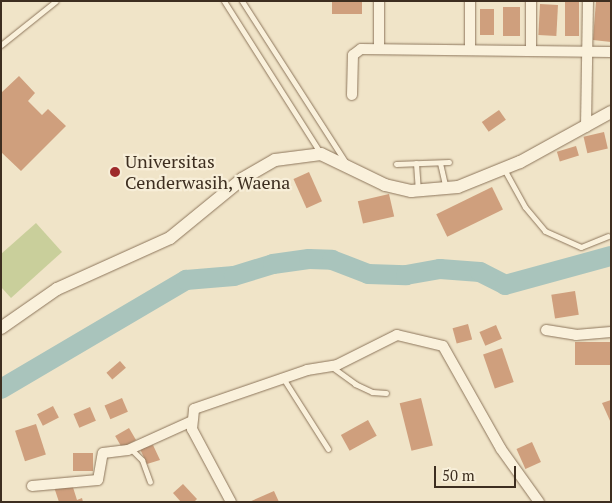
<!DOCTYPE html>
<html>
<head>
<meta charset="utf-8">
<style>
  body { margin:0 }
  #map { position:relative; width:612px; height:503px; overflow:hidden; background:#f0e4c8; font-family:"PT Serif",serif }
  div>[style] { position:absolute }
  [style*='--x'] { left:calc(var(--x)*1px); top:calc(var(--y)*1px); width:calc(var(--w)*1px); rotate:calc(var(--a)*1deg) }
  .green>* { inset:0; background:#c9cf9b }
  .river>* { height:20px; margin:-10px; padding:0 10px; transform-origin:10px; border-radius:10px; background:#a9c4bc }
  .building>* { inset:0; background:#cf9f7d; transform-origin:0 0 }
  .roads { filter:drop-shadow(0 0 1px #8d765c) drop-shadow(0 0 1px #8d765c) }
  .service>* { height:5px; margin:-2.5px; padding:0 2.5px; transform-origin:2.5px; border-radius:2.5px; background:#faf1dc }
  .minor>* { height:10px; margin:-5px; padding:0 5px; transform-origin:5px; border-radius:5px; background:#faf1dc }
  .tertiary>* { height:12px; margin:-6px; padding:0 6px; transform-origin:6px; border-radius:6px; background:#faf1dc }
  .dots>* { width:14px; height:14px; translate:-50% -50%; box-sizing:border-box; border:2px solid #f7eed8; border-radius:50% }
  span { translate:-50% -50%; white-space:nowrap; text-align:center; line-height:1.15; -webkit-text-stroke:4.5px #f7eed8; paint-order:stroke }
  .poi-label { font-size:18px; color:#3d2e20 }
  .left { translate:0 -50%; text-align:left }
  .frame { position:absolute; inset:0; border:2px solid #3d2e20; pointer-events:none }
  .scale { position:absolute; left:434px; top:466px; width:82px; height:22px; box-sizing:border-box; border:2px solid #3d2e20; border-top:0; padding-left:6px; font-size:15px; line-height:18px; white-space:nowrap; color:#3d2e20; -webkit-text-stroke:4px #f7eed8; paint-order:stroke }
</style>
</head>
<body>
<div id="map">
  <div class="green">
    <i style="clip-path:polygon(36px 223px,62px 252px,11px 298px,1px 287px,1px 254px)"></i>
  </div>
  <div class="river">
    <i style="--x:1;--y:389;--w:215;--a:-30.5"></i>
    <i style="--x:186;--y:280;--w:48;--a:-4.8"></i>
    <i style="--x:234;--y:276;--w:41;--a:-17.1"></i>
    <i style="--x:273;--y:264;--w:36;--a:-8"></i>
    <i style="--x:309;--y:259;--w:23;--a:2"></i>
    <i style="--x:332;--y:260;--w:39;--a:21"></i>
    <i style="--x:368;--y:274;--w:38;--a:2"></i>
    <i style="--x:406;--y:275;--w:35;--a:-10"></i>
    <i style="--x:440;--y:269;--w:40;--a:4.3"></i>
    <i style="--x:480;--y:272;--w:28;--a:27"></i>
    <i style="--x:505;--y:285;--w:110;--a:-15.3"></i>
  </div>
  <div class="building">
    <i style="left:332px;top:1px;width:30px;height:13px"></i>
    <i style="left:565px;top:1px;width:14px;height:35px"></i>
    <i style="clip-path:polygon(596px 1px,611px 1px,611px 42px,593px 40px)"></i>
    <i style="left:540px;top:4px;width:18px;height:31px;rotate:3deg"></i>
    <i style="left:503px;top:7px;width:17px;height:29px"></i>
    <i style="left:480px;top:9px;width:14px;height:26px"></i>
    <i style="clip-path:polygon(19px 76px,35px 93px,28px 101px,42px 115px,48px 109px,66px 126px,21px 171px,1px 152px,1px 93px)"></i>
    <i style="left:499px;top:110px;width:12px;height:21px;rotate:55deg"></i>
    <i style="left:604px;top:132px;width:17px;height:21px;rotate:77deg"></i>
    <i style="left:576px;top:146px;width:10px;height:20px;rotate:73deg"></i>
    <i style="left:309px;top:172px;width:32px;height:17px;rotate:66deg"></i>
    <i style="left:492px;top:187px;width:25px;height:62px;rotate:64deg"></i>
    <i style="left:389px;top:194px;width:23px;height:32px;rotate:77deg"></i>
    <i style="left:575px;top:291px;width:24px;height:24px;rotate:81deg"></i>
    <i style="left:468px;top:324px;width:16px;height:16px;rotate:75deg"></i>
    <i style="left:496px;top:325px;width:15px;height:18px;rotate:67deg"></i>
    <i style="left:575px;top:342px;width:36px;height:23px"></i>
    <i style="left:502px;top:348px;width:36px;height:20px;rotate:71deg"></i>
    <i style="left:120px;top:361px;width:9px;height:18px;rotate:49deg"></i>
    <i style="left:122px;top:398px;width:15px;height:19px;rotate:67deg"></i>
    <i style="left:421px;top:398px;width:49px;height:22px;rotate:76deg"></i>
    <i style="clip-path:polygon(611px 400px,611px 423px,602px 403px)"></i>
    <i style="left:53px;top:406px;width:13px;height:18px;rotate:63deg"></i>
    <i style="left:90px;top:407px;width:15px;height:18px;rotate:67deg"></i>
    <i style="left:368px;top:420px;width:18px;height:31px;rotate:61deg"></i>
    <i style="left:36px;top:424px;width:32px;height:22px;rotate:72deg"></i>
    <i style="left:129px;top:428px;width:14px;height:16px;rotate:60deg"></i>
    <i style="left:532px;top:442px;width:22px;height:17px;rotate:66deg"></i>
    <i style="clip-path:polygon(153px 445px,160px 460px,147px 464px,140px 449px)"></i>
    <i style="left:73px;top:453px;width:20px;height:18px"></i>
    <i style="clip-path:polygon(71px 481px,77px 500px,82px 498px,83px 502px,59px 502px,54px 487px)"></i>
    <i style="clip-path:polygon(183px 484px,197px 499px,194px 502px,181px 502px,173px 493px)"></i>
    <i style="clip-path:polygon(274px 491px,279px 502px,249px 502px)"></i>
  </div>
  <div class="roads">
    <div class="service">
      <i style="--x:224;--y:1;--w:181;--a:57.6"></i>
      <i style="--x:242;--y:1;--w:193;--a:57.3"></i>
      <i style="--x:1;--y:45;--w:70;--a:-38.7"></i>
      <i style="--x:416;--y:163;--w:27;--a:86"></i>
      <i style="--x:440;--y:163;--w:26;--a:77"></i>
      <i style="--x:396;--y:164;--w:53;--a:-2.2"></i>
      <i style="--x:504;--y:169;--w:43;--a:61.1"></i>
      <i style="--x:525;--y:207;--w:31;--a:50"></i>
      <i style="--x:545;--y:231;--w:39;--a:24"></i>
      <i style="--x:581;--y:247;--w:29;--a:-22"></i>
      <i style="--x:332;--y:367;--w:29;--a:36"></i>
      <i style="--x:355;--y:384;--w:19;--a:25"></i>
      <i style="--x:372;--y:392;--w:14;--a:4"></i>
      <i style="--x:283;--y:378;--w:84;--a:57.6"></i>
      <i style="--x:131;--y:449;--w:16;--a:45"></i>
      <i style="--x:142;--y:460;--w:23;--a:70"></i>
    </div>
    <div class="minor">
      <i style="--x:379;--y:49;--w:48;--a:-90"></i>
      <i style="--x:470;--y:50;--w:49;--a:-90"></i>
      <i style="--x:531;--y:51;--w:50;--a:-90"></i>
      <i style="--x:352;--y:95;--w:40;--a:-88.6"></i>
      <i style="--x:353;--y:55;--w:10;--a:-37"></i>
      <i style="--x:361;--y:49;--w:250;--a:0.7"></i>
      <i style="--x:586;--y:127;--w:126;--a:-89.1"></i>
      <i style="--x:546;--y:330;--w:30;--a:9"></i>
      <i style="--x:576;--y:335;--w:35;--a:-5"></i>
      <i style="--x:32;--y:486;--w:66;--a:-5.2"></i>
      <i style="--x:98;--y:480;--w:27;--a:-80"></i>
      <i style="--x:103;--y:453;--w:25;--a:-7"></i>
      <i style="--x:128;--y:450;--w:68;--a:-24.3"></i>
      <i style="--x:231;--y:502;--w:83;--a:-118.1"></i>
      <i style="--x:192;--y:429;--w:20;--a:-84"></i>
      <i style="--x:194;--y:409;--w:120;--a:-19"></i>
      <i style="--x:307;--y:370;--w:30;--a:-9"></i>
      <i style="--x:337;--y:365;--w:67;--a:-26.6"></i>
      <i style="--x:397;--y:335;--w:47;--a:13.4"></i>
      <i style="--x:443;--y:346;--w:118;--a:60.6"></i>
      <i style="--x:501;--y:449;--w:65;--a:54.4"></i>
    </div>
    <div class="tertiary">
      <i style="--x:1;--y:328;--w:68;--a:-34.9"></i>
      <i style="--x:57;--y:289;--w:124;--a:-24.3"></i>
      <i style="--x:170;--y:238;--w:93;--a:-39.3"></i>
      <i style="--x:242;--y:179;--w:38;--a:-30"></i>
      <i style="--x:275;--y:160;--w:46;--a:-7.4"></i>
      <i style="--x:321;--y:154;--w:71;--a:25.8"></i>
      <i style="--x:385;--y:185;--w:27;--a:13"></i>
      <i style="--x:411;--y:191;--w:47;--a:-4.9"></i>
      <i style="--x:458;--y:187;--w:67;--a:-22"></i>
      <i style="--x:520;--y:162;--w:104;--a:-28.8"></i>
    </div>
  </div>
  <div class="dots">
    <i style="left:115px;top:172px;background:#9e2a2b"></i>
  </div>
  <div class="poi-label">
    <span class="left" style="left:125px;top:172px">Universitas<br>Cenderwasih, Waena</span>
  </div>
  <div class="frame"></div>
  <div class="scale">50 m</div>
</div>
</body>
</html>
